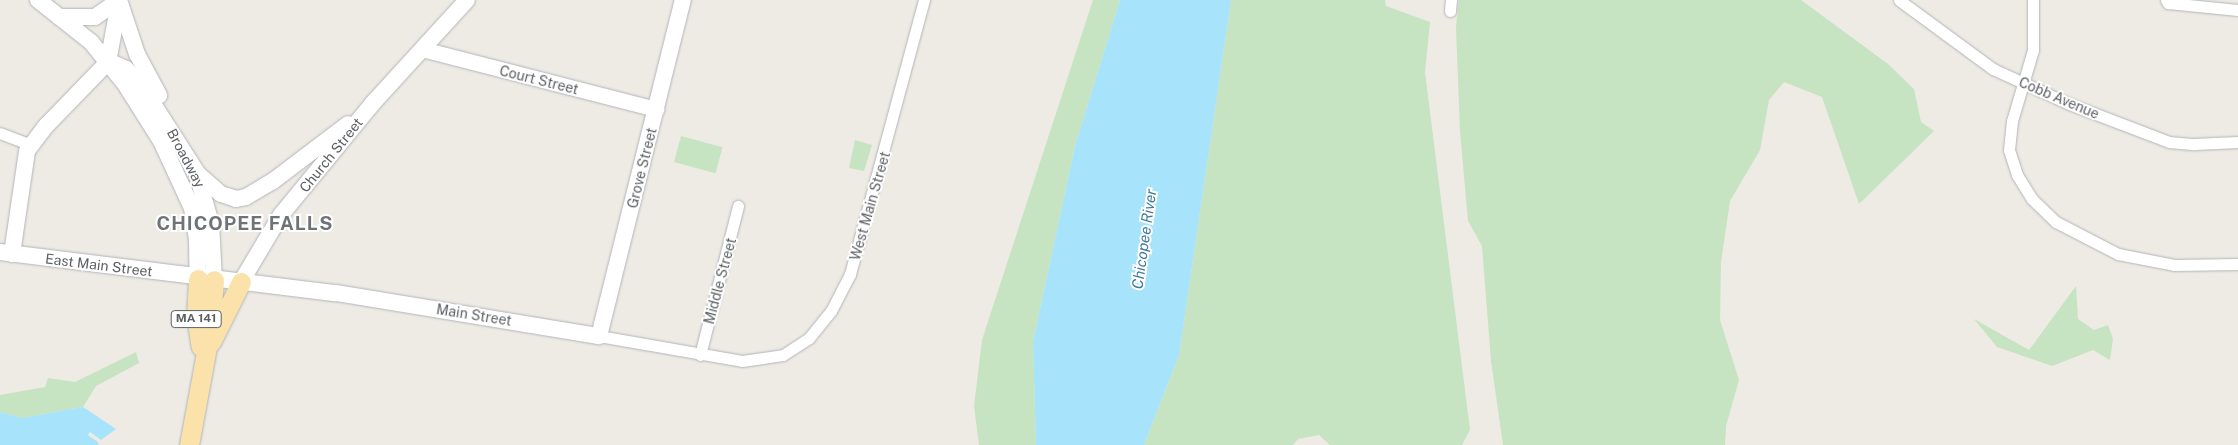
<!DOCTYPE html>
<html>
<head>
<meta charset="utf-8">
<style>
  body { margin:0 }
  #map { position:relative; width:2238px; height:445px; overflow:hidden; background:#eeeae4; font-family:"Public Sans",sans-serif }
  div>[style] { position:absolute }
  [style*='--x'] { left:calc(var(--x)*1px); top:calc(var(--y)*1px); width:calc(var(--w)*1px); rotate:calc(var(--a)*1deg) }
  .green>* { inset:0; background:#c6e4c1; transform-origin:0 0 }
  .water>* { inset:0; background:#a7e3fb }
  .canal>* { height:11px; margin:-5.5px; padding:0 5.5px; transform-origin:5.5px; border-radius:5.5px; background:#a7e3fb }
  .roads { filter:drop-shadow(0 0 1px #b1b5b8) drop-shadow(0 0 1px #b1b5b8) }
  .minor>* { height:11px; margin:-5.5px; padding:0 5.5px; transform-origin:5.5px; border-radius:5.5px; background:#fff }
  .tertiary>* { height:15px; margin:-7.5px; padding:0 7.5px; transform-origin:7.5px; border-radius:7.5px; background:#fff }
  .secondary>* { height:16px; margin:-8px; padding:0 8px; transform-origin:8px; border-radius:8px; background:#fff }
  .primary>* { height:19px; margin:-9.5px; padding:0 9.5px; transform-origin:9.5px; border-radius:9.5px; background:#fbe2ab }
  span { translate:-50% -50%; white-space:nowrap; text-align:center; line-height:1.15; -webkit-text-stroke:4px #fff; paint-order:stroke }
  .shield-label span { padding:1px 4px; background:#fff; border:1px solid; border-radius:4px; -webkit-text-stroke-width:0 }
  .shield-label { font-size:12px; color:#5c6064; font-weight:700 }
  .street-label { font-size:14px; color:#5c6064 }
  .water-label { font-size:15px; color:#3f799b; font-style:italic }
  .district-label { font-size:19px; color:#6d7376; font-weight:700; letter-spacing:1px }
</style>
</head>
<body>
<div id="map">
  <div class="green">
    <i style="clip-path:polygon(1093px 0,1120px 0,1075px 146px,1033px 342px,1036px 445px,979px 445px,974px 406px,982px 340px)"></i>
    <i style="clip-path:polygon(1231px 0,1385px 0,1386px 6px,1430px 22px,1425px 72px,1470px 430px,1462px 445px,1330px 445px,1319px 435px,1298px 439px,1293px 445px,1144px 445px,1179px 355px)"></i>
    <i style="clip-path:polygon(1459px 0,1801px 0,1888px 64px,1914px 89px,1921px 122px,1934px 131px,1859px 204px,1822px 97px,1784px 82px,1769px 100px,1760px 150px,1730px 201px,1721px 262px,1720px 320px,1739px 380px,1726px 426px,1725px 445px,1503px 445px,1491px 361px,1482px 246px,1468px 221px,1460px 131px,1456px 27px)"></i>
    <i style="left:681px;top:136px;width:43px;height:27px;rotate:15deg"></i>
    <i style="clip-path:polygon(855px 140px,872px 145px,864px 171px,849px 168px)"></i>
    <i style="clip-path:polygon(2076px 286px,2078px 319px,2094px 330px,2108px 325px,2113px 339px,2110px 360px,2093px 350px,2052px 366px,1997px 347px,1974px 319px,2029px 350px)"></i>
    <i style="clip-path:polygon(136px 352px,139px 363px,96px 386px,83px 407px,22px 418px,0 412px,0 395px,45px 387px,48px 378px,75px 382px)"></i>
  </div>
  <div class="water">
    <i style="clip-path:polygon(1120px 0,1231px 0,1179px 355px,1144px 445px,1036px 445px,1033px 342px,1075px 146px)"></i>
    <i style="clip-path:polygon(83px 407px,116px 429px,101px 440px,90px 432px,81px 445px,0 445px,0 412px,22px 418px)"></i>
  </div>
  <div class="canal">
    <i style="--x:63;--y:445;--w:23;--a:-13"></i>
    <i style="--x:85;--y:440;--w:9;--a:32"></i>
  </div>
  <div class="roads">
    <div class="minor">
      <i style="--x:1899;--y:0;--w:117;--a:36.3"></i>
      <i style="--x:1993;--y:69;--w:81;--a:24.7"></i>
      <i style="--x:2067;--y:103;--w:109;--a:20.9"></i>
      <i style="--x:2169;--y:142;--w:25;--a:5"></i>
      <i style="--x:2194;--y:144;--w:44;--a:-2.6"></i>
      <i style="--x:2033;--y:0;--w:50;--a:90"></i>
      <i style="--x:2033;--y:50;--w:74;--a:106.5"></i>
      <i style="--x:2012;--y:121;--w:29;--a:96"></i>
      <i style="--x:2009;--y:150;--w:26;--a:72"></i>
      <i style="--x:2017;--y:175;--w:28;--a:58"></i>
      <i style="--x:2032;--y:199;--w:33;--a:44"></i>
      <i style="--x:2056;--y:222;--w:70;--a:27.3"></i>
      <i style="--x:2118;--y:254;--w:57;--a:11.1"></i>
      <i style="--x:2174;--y:265;--w:64;--a:-0.9"></i>
      <i style="--x:2166;--y:0;--w:4;--a:56"></i>
      <i style="--x:2168;--y:3;--w:70;--a:5.7"></i>
      <i style="--x:1450;--y:11;--w:11;--a:-85"></i>
      <i style="--x:0;--y:133;--w:34;--a:21"></i>
      <i style="--x:599;--y:336;--w:145;--a:9.9"></i>
      <i style="--x:742;--y:361;--w:41;--a:-8.3"></i>
      <i style="--x:783;--y:355;--w:31;--a:-33"></i>
      <i style="--x:809;--y:338;--w:35;--a:-51"></i>
      <i style="--x:831;--y:311;--w:42;--a:-62.8"></i>
      <i style="--x:850;--y:274;--w:284;--a:-74.9"></i>
      <i style="--x:700;--y:355;--w:154;--a:-75.7"></i>
    </div>
    <div class="tertiary">
      <i style="--x:422;--y:49;--w:242;--a:14.4"></i>
    </div>
    <div class="secondary">
      <i style="--x:38;--y:0;--w:68;--a:38.4"></i>
      <i style="--x:91;--y:42;--w:54;--a:51"></i>
      <i style="--x:125;--y:84;--w:67;--a:57.7"></i>
      <i style="--x:161;--y:141;--w:74;--a:65.2"></i>
      <i style="--x:192;--y:208;--w:32;--a:81"></i>
      <i style="--x:197;--y:240;--w:39;--a:89"></i>
      <i style="--x:119;--y:0;--w:57;--a:71.6"></i>
      <i style="--x:137;--y:54;--w:47;--a:61.8"></i>
      <i style="--x:59;--y:17;--w:36;--a:0"></i>
      <i style="--x:95;--y:17;--w:29;--a:-35"></i>
      <i style="--x:108;--y:62;--w:60;--a:-79.4"></i>
      <i style="--x:115;--y:64;--w:12;--a:24"></i>
      <i style="--x:126;--y:69;--w:29;--a:49"></i>
      <i style="--x:145;--y:91;--w:95;--a:57.5"></i>
      <i style="--x:196;--y:171;--w:54;--a:73.9"></i>
      <i style="--x:211;--y:223;--w:57;--a:87"></i>
      <i style="--x:198;--y:174;--w:30;--a:41"></i>
      <i style="--x:221;--y:194;--w:16;--a:18"></i>
      <i style="--x:236;--y:199;--w:10;--a:-11"></i>
      <i style="--x:246;--y:197;--w:31;--a:-31"></i>
      <i style="--x:273;--y:181;--w:94;--a:-37.2"></i>
      <i style="--x:0;--y:252;--w:338;--a:7"></i>
      <i style="--x:336;--y:293;--w:266;--a:9.3"></i>
      <i style="--x:599;--y:336;--w:346;--a:-76"></i>
      <i style="--x:12;--y:254;--w:104;--a:-81.7"></i>
      <i style="--x:27;--y:151;--w:30;--a:-53"></i>
      <i style="--x:45;--y:127;--w:91;--a:-45.9"></i>
      <i style="--x:241;--y:282;--w:78;--a:-59.2"></i>
      <i style="--x:281;--y:215;--w:145;--a:-50.6"></i>
      <i style="--x:373;--y:103;--w:139;--a:-47.6"></i>
    </div>
    <div class="primary">
      <i style="--x:198;--y:279;--w:38;--a:93"></i>
      <i style="--x:196;--y:317;--w:30;--a:81"></i>
      <i style="--x:211;--y:342;--w:67;--a:-63.4"></i>
      <i style="--x:189;--y:445;--w:116;--a:-79.6"></i>
      <i style="--x:210;--y:331;--w:51;--a:-85.5"></i>
    </div>
  </div>
  <div class="shield-label">
    <span style="left:196px;top:319px">MA 141</span>
  </div>
  <div class="street-label">
    <span style="left:539px;top:80px;rotate:14deg">Court Street</span>
    <span style="left:2059px;top:98px;rotate:23deg">Cobb Avenue</span>
    <span style="left:331px;top:155px;rotate:-51deg">Church Street</span>
    <span style="left:186px;top:158px;rotate:62deg">Broadway</span>
    <span style="left:642px;top:168px;rotate:-76deg">Grove Street</span>
    <span style="left:870px;top:206px;rotate:-74deg">West Main Street</span>
    <span style="left:99px;top:265px;rotate:7deg">East Main Street</span>
    <span style="left:720px;top:281px;rotate:-75deg">Middle Street</span>
    <span style="left:474px;top:315px;rotate:9deg">Main Street</span>
  </div>
  <div class="water-label">
    <span style="left:1144px;top:239px;rotate:-82deg">Chicopee River</span>
  </div>
  <div class="district-label">
    <span style="left:245px;top:224px">CHICOPEE FALLS</span>
  </div>
</div>
</body>
</html>
